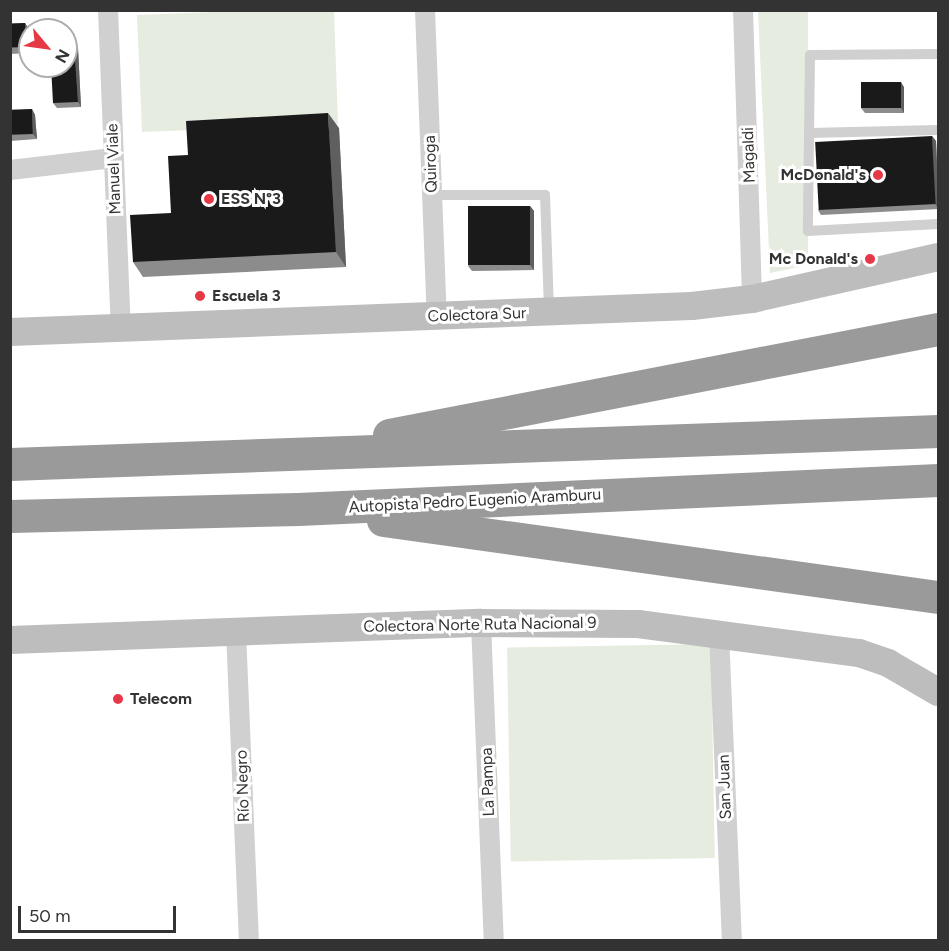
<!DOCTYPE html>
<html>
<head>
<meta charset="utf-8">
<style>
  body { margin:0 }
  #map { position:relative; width:949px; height:951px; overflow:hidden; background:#fff; font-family:Figtree,sans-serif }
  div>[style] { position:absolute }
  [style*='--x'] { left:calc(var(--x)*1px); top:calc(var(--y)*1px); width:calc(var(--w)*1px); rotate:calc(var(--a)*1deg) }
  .green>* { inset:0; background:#e6ecdf; transform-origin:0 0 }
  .lane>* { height:10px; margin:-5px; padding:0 5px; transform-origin:5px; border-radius:5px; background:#d0d0d0 }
  .street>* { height:20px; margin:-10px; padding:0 10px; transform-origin:10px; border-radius:10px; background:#d0d0d0 }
  .secondary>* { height:28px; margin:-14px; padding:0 14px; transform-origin:14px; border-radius:14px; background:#bdbdbd }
  .highway>* { height:33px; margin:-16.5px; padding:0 16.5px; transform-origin:16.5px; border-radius:16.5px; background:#9a9a9a }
  .wall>* { inset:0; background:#8c8c8c }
  .shaded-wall>* { inset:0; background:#5f5f5f }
  .building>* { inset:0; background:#1a1a1a; transform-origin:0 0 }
  .dots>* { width:16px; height:16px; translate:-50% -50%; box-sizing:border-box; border:3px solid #fff; border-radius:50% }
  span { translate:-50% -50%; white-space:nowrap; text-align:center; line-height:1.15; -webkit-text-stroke:6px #fff; paint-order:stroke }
  .street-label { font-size:16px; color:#333 }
  .poi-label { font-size:16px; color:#333; font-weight:700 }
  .right { translate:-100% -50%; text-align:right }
  .left { translate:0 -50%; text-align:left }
  .frame { position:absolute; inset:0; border:12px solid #333; pointer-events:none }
  .north { position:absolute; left:18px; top:18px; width:60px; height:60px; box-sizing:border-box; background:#fff; border:2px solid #adadad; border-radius:50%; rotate:119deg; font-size:16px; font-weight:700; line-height:24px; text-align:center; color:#333 }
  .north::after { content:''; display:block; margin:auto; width:21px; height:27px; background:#e63946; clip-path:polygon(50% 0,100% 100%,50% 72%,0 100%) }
  .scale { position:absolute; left:18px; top:906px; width:158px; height:27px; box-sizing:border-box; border:3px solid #333; border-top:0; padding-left:8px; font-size:18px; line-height:21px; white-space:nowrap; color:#333; -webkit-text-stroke:4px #fff; paint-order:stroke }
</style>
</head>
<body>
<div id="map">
  <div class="green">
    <i style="clip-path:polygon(240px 11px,334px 11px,338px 124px,142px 132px,137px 15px)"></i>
    <i style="clip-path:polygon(758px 11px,808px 11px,808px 265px,770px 273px)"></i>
    <i style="left:711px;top:644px;width:214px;height:204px;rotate:89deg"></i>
  </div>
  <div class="lane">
    <i style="--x:938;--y:54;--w:128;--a:179.6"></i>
    <i style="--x:810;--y:55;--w:176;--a:90.7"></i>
    <i style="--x:808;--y:231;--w:130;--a:-3.1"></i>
    <i style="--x:809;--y:133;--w:129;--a:-1.3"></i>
    <i style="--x:433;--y:195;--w:112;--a:0"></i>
    <i style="--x:545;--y:195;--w:117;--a:88"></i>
  </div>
  <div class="street">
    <i style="--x:108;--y:10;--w:318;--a:87.7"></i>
    <i style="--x:425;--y:10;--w:307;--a:87.8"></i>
    <i style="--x:743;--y:10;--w:289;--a:88.2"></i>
    <i style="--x:10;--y:170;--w:104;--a:-6.6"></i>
    <i style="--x:481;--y:623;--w:317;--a:87.7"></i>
    <i style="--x:236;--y:632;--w:308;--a:87.6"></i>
    <i style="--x:719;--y:633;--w:307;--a:87.6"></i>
  </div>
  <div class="secondary">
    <i style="--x:10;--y:332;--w:682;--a:-2.18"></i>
    <i style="--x:692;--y:306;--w:60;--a:-6.7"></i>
    <i style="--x:752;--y:299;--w:191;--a:-12.7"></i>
    <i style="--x:10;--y:640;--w:471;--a:-2.1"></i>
    <i style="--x:481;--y:623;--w:157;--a:0.4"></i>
    <i style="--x:638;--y:624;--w:223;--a:7.5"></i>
    <i style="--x:859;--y:653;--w:31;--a:19"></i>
    <i style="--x:888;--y:663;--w:58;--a:30.1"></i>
  </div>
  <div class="highway">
    <i style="--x:389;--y:435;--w:559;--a:-10.93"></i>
    <i style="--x:10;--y:464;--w:929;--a:-2.04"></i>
    <i style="--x:10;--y:516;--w:288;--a:-1.4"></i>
    <i style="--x:298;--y:509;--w:641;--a:-2.59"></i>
    <i style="--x:383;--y:520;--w:560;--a:7.9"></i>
  </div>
  <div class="wall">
    <i style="clip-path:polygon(25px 23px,28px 28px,30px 53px,10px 54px,10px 24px)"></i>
    <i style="clip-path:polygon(74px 43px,78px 48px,81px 107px,57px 108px,53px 103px)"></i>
    <i style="clip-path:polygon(904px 87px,904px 113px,865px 113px,861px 108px)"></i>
    <i style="clip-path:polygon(32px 109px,35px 115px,37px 139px,10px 141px,10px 111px)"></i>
    <i style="clip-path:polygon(339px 128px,346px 267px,143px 277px,133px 262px,171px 213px,188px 155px)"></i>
    <i style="clip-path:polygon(932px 136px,936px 141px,939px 209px,821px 215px,818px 210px)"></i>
    <i style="clip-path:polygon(530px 206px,534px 211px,534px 270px,472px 271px,468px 266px)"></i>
  </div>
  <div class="shaded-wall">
    <i style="clip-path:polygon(25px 23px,28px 28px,30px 52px,26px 47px)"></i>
    <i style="clip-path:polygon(74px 43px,78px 48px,81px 107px,78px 102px)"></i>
    <i style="clip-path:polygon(901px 82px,904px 87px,904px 113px,901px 108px)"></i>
    <i style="clip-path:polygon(32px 109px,35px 115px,37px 139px,33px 134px)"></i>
    <i style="clip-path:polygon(328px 113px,339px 128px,346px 267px,336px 252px)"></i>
    <i style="clip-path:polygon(932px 136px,936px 141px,939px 209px,935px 204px)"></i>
    <i style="clip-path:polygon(530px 206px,534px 211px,534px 270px,530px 265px)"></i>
  </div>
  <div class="building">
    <i style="left:25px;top:23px;width:24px;height:15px;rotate:88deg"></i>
    <i style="clip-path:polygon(74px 43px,78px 102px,53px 103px,51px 66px,66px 66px,66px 44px)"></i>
    <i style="left:861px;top:82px;width:40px;height:26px"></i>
    <i style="left:32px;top:109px;width:25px;height:22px;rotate:88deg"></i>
    <i style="clip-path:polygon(328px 113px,336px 252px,133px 262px,130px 215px,171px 213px,168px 156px,188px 155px,186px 121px)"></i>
    <i style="left:932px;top:136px;width:68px;height:117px;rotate:87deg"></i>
    <i style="left:530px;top:206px;width:59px;height:62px;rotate:90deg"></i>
  </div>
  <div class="dots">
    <i style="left:878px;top:175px;background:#e63946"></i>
    <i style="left:209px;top:199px;background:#e63946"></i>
    <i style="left:870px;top:259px;background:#e63946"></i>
    <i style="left:200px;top:296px;background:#e63946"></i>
    <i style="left:118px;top:699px;background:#e63946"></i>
  </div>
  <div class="street-label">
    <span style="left:749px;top:155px;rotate:-92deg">Magaldi</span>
    <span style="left:431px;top:164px;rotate:-92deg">Quiroga</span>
    <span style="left:114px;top:169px;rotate:-92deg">Manuel Viale</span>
    <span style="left:477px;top:315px;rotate:-2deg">Colectora Sur</span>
    <span style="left:475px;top:501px;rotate:-3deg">Autopista Pedro Eugenio Aramburu</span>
    <span style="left:480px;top:625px;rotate:-1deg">Colectora Norte Ruta Nacional 9</span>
    <span style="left:488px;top:782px;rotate:-92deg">La Pampa</span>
    <span style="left:243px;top:786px;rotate:-92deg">Río Negro</span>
    <span style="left:725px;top:787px;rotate:-92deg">San Juan</span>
  </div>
  <div class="poi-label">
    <span class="right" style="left:866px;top:175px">McDonald's</span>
    <span class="left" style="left:221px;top:199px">ESS N°3</span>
    <span class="right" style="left:858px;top:259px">Mc Donald's</span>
    <span class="left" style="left:212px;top:296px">Escuela 3</span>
    <span class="left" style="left:130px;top:699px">Telecom</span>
  </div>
  <div class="frame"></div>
  <div class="north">N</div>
  <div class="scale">50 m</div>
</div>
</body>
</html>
